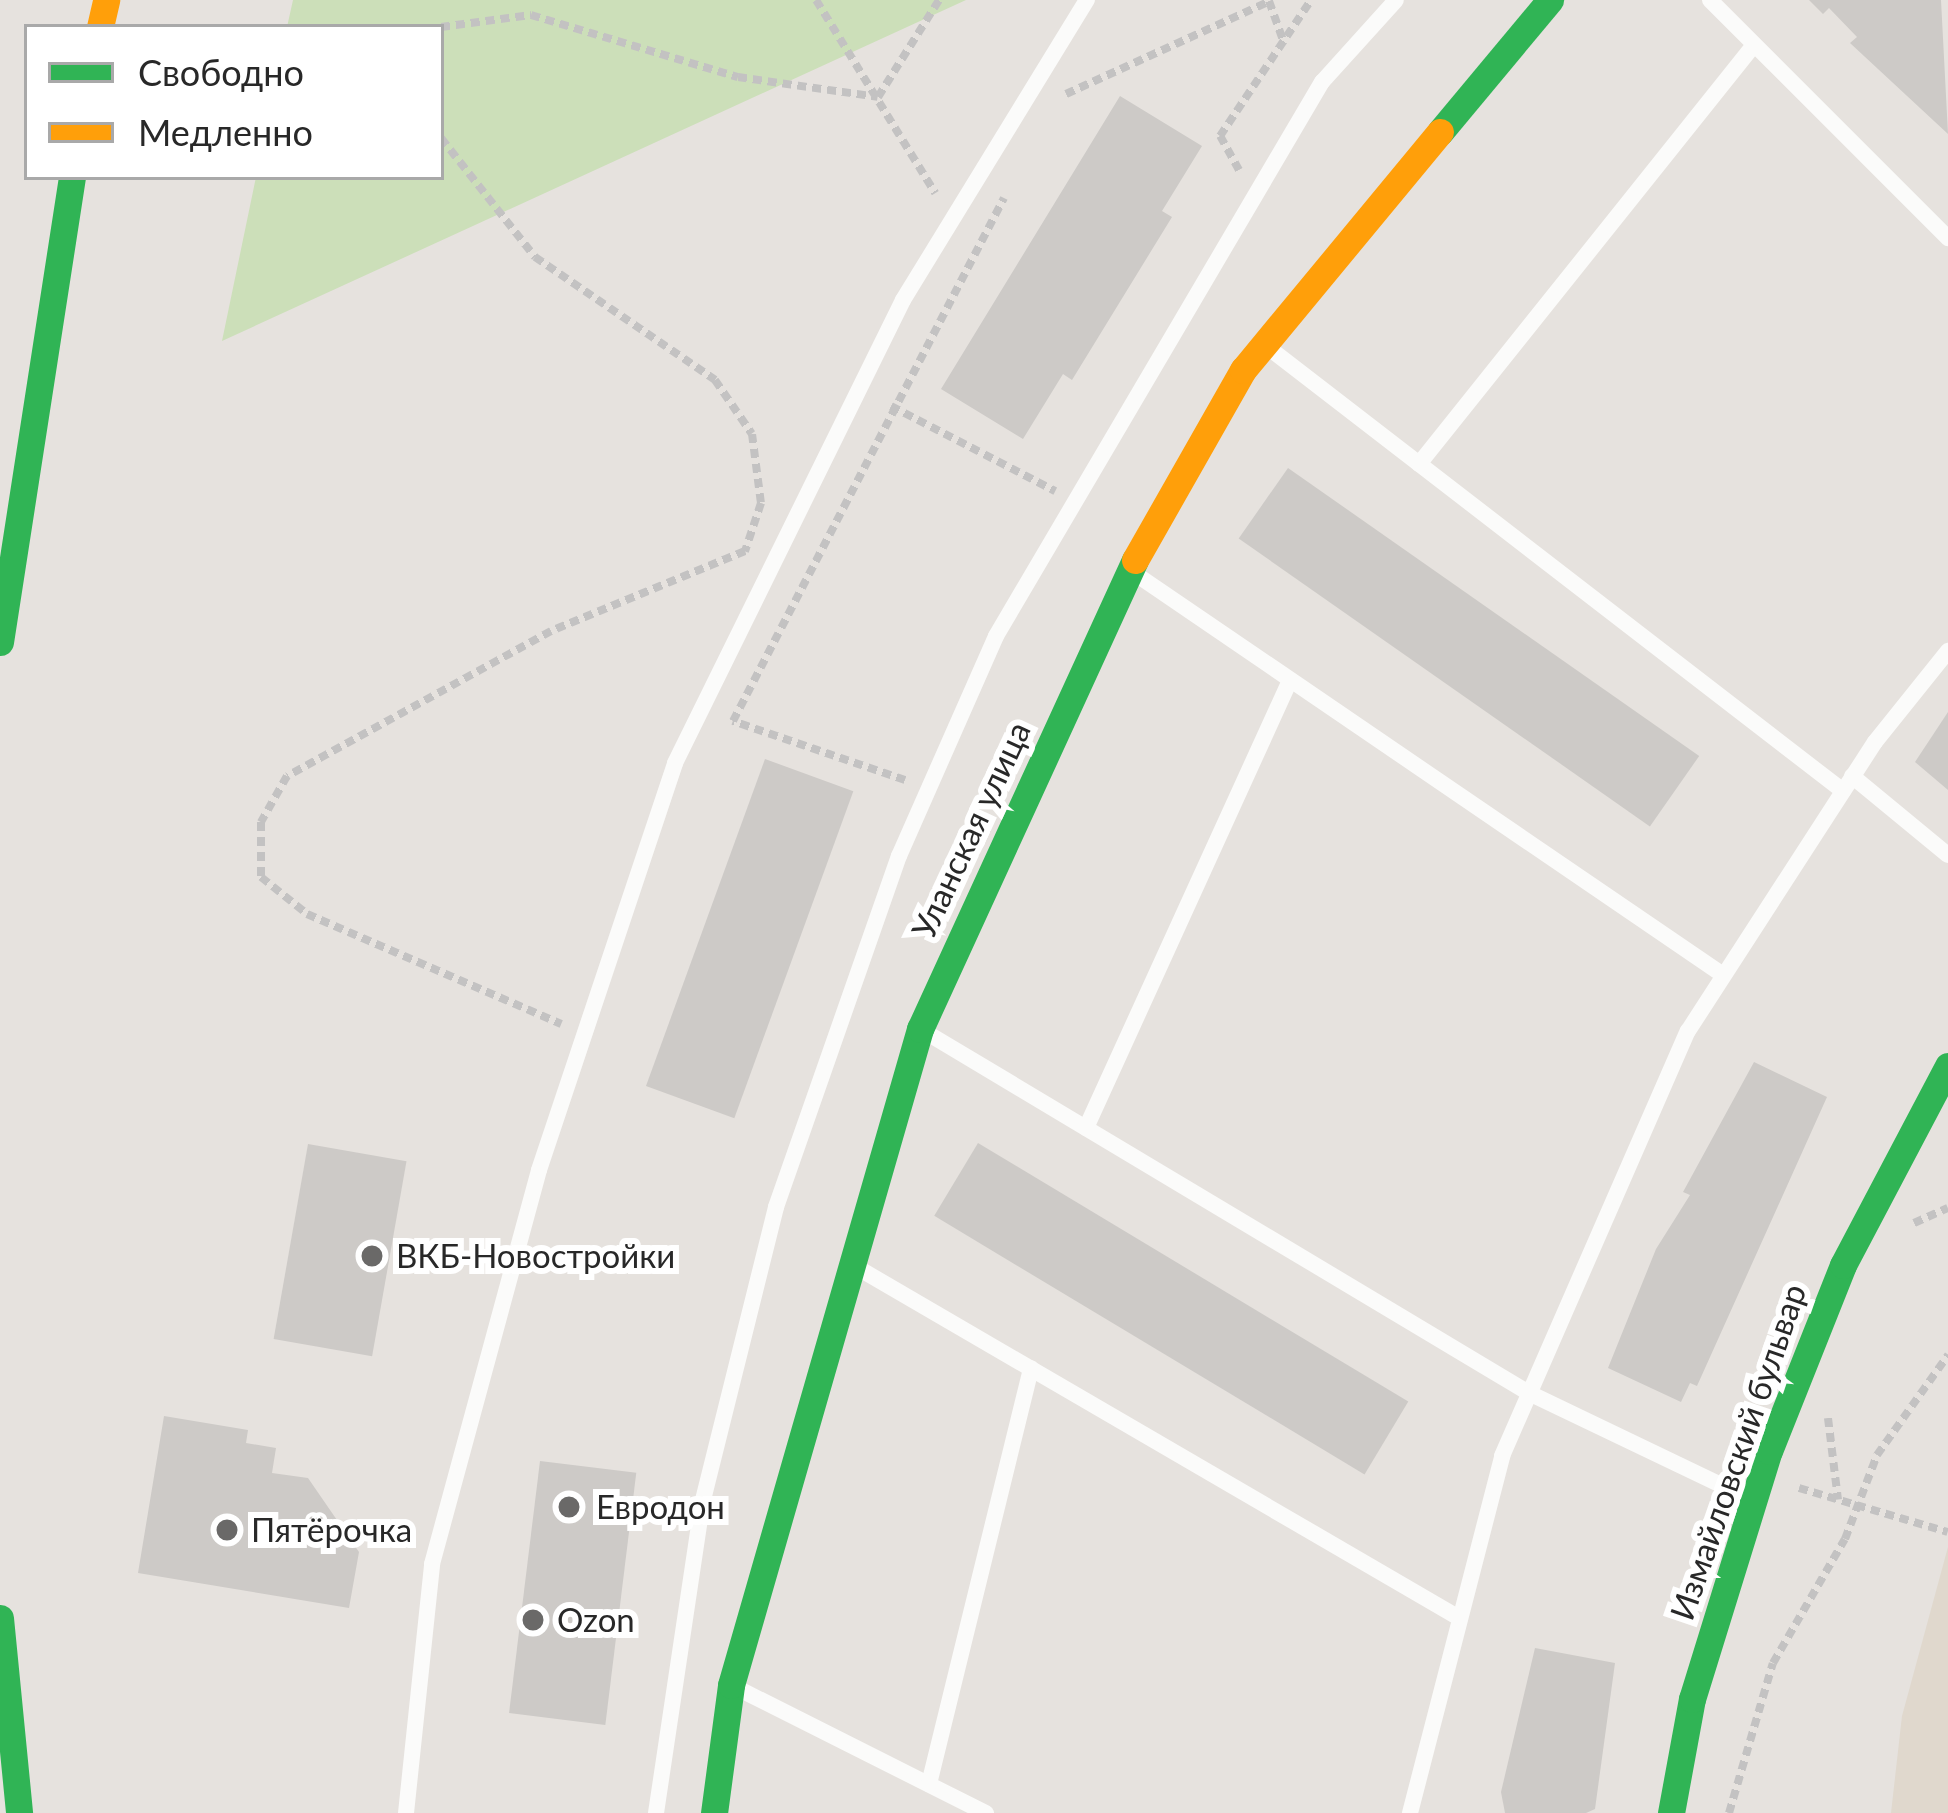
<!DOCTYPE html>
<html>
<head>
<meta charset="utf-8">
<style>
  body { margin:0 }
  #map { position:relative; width:1948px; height:1813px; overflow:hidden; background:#e6e2de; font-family:Lato,sans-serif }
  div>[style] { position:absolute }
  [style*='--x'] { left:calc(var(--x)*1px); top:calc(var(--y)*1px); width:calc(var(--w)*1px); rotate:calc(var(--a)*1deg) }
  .education>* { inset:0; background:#e0d8cd }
  .green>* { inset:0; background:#ccdfb9 }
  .building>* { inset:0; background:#cdcac7; transform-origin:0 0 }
  .path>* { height:8px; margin-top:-4px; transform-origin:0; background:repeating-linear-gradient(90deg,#c3c2c2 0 9px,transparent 0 15px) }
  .lane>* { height:16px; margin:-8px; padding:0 8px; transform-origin:8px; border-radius:8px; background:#fbfbfa }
  .fast>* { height:27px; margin:-13.5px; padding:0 13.5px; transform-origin:13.5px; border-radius:13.5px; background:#30b455 }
  .slow>* { height:27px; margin:-13.5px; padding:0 13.5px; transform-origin:13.5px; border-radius:13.5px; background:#ff9f0a }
  .dots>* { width:33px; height:33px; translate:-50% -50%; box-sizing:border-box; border:6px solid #fff; border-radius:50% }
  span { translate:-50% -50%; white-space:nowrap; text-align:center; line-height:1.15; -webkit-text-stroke:12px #fff; paint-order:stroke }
  .street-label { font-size:33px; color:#282828 }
  .poi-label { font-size:33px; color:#282828 }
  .left { translate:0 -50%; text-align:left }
  .legend { position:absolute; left:24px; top:24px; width:420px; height:156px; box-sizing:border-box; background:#fff; border:3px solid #a9a9a9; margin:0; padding:15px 21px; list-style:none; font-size:36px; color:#282828 }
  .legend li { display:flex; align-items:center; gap:24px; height:60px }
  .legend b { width:60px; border:3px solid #a9a9a9 }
</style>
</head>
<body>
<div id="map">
  <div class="education">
    <i style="clip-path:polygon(1948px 1547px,1948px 1813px,1891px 1813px,1902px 1716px)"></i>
  </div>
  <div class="green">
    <i style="clip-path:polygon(293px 0,966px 0,222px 341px,256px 177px,441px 177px,441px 27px,287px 27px)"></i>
  </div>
  <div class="building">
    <i style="clip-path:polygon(1809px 0,1941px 0,1948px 134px,1850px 43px,1857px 37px,1829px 8px,1823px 14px)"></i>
    <i style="clip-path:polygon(1120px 96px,1202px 146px,1162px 211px,1172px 217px,1072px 380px,1063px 374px,1023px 439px,941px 389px)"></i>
    <i style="left:1288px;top:468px;width:502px;height:86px;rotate:35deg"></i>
    <i style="clip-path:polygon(1948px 712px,1948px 790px,1915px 762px)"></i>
    <i style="left:765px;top:759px;width:94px;height:348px;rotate:20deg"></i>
    <i style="clip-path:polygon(1754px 1062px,1827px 1097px,1697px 1386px,1690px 1383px,1681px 1402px,1608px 1368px,1656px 1249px,1690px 1195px,1683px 1192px)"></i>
    <i style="left:978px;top:1143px;width:502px;height:85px;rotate:31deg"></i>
    <i style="left:308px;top:1144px;width:100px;height:198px;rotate:10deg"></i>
    <i style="clip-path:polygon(164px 1416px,248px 1430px,246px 1443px,276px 1448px,272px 1473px,308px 1478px,359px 1552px,349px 1608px,138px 1573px)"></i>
    <i style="left:540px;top:1461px;width:97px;height:254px;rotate:7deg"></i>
    <i style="clip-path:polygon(1535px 1648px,1615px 1663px,1595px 1809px,1586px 1813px,1505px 1813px,1501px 1792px)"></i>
  </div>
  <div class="path">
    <i style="--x:816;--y:0;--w:227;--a:58.3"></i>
    <i style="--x:1269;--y:1;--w:41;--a:70.3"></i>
    <i style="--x:441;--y:27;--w:91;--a:-7.6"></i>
    <i style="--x:531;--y:15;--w:216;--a:16.7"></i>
    <i style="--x:738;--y:77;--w:141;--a:8.1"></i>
    <i style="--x:878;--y:97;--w:115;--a:-57.8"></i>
    <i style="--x:1066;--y:94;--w:226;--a:-24.5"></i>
    <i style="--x:441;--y:138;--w:152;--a:51.7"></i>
    <i style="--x:535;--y:257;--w:218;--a:34.3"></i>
    <i style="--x:715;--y:380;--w:65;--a:55.6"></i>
    <i style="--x:752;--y:434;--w:70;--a:82.6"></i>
    <i style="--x:761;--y:503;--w:51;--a:108.4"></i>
    <i style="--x:745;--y:551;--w:210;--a:157.6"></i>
    <i style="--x:551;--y:631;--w:301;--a:151.2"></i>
    <i style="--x:287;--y:776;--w:53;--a:119.5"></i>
    <i style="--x:261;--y:822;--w:55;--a:90"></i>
    <i style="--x:261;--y:877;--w:59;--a:38.8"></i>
    <i style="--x:307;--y:914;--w:277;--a:23.4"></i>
    <i style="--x:1239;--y:170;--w:39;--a:-119"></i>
    <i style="--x:1220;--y:136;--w:164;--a:-56.2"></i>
    <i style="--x:891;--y:406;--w:185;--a:27.4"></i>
    <i style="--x:905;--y:780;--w:182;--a:-161.1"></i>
    <i style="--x:733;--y:721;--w:589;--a:-62.61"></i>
    <i style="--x:1914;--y:1223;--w:37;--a:-24"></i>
    <i style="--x:1828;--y:1418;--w:82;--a:83"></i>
    <i style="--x:1799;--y:1488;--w:155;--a:16.5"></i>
    <i style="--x:1729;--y:1813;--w:156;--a:-73.7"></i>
    <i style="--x:1773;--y:1663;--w:143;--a:-59.9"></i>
    <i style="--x:1845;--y:1539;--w:90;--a:-69.1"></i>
    <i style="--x:1877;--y:1455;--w:123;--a:-54.6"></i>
  </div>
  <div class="lane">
    <i style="--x:1710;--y:0;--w:337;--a:45"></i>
    <i style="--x:1269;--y:348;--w:725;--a:37.66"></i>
    <i style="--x:1419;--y:464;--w:536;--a:-51.36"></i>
    <i style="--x:1134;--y:573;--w:713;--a:34.31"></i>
    <i style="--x:1852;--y:776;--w:124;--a:39.5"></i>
    <i style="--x:922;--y:1030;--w:707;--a:30.88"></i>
    <i style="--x:1529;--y:1393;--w:245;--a:25.6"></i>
    <i style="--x:1086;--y:1128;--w:492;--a:-65.5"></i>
    <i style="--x:858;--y:1268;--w:695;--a:30.21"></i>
    <i style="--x:735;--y:1687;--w:281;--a:26.7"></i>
    <i style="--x:929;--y:1784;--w:428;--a:-76.2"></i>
    <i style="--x:406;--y:1813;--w:250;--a:-84"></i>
    <i style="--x:432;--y:1564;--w:408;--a:-74.8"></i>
    <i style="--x:539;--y:1170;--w:429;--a:-71.5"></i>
    <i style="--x:675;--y:763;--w:516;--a:-63.78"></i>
    <i style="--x:903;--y:300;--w:352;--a:-58.5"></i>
    <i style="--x:656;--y:1813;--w:317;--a:-81.5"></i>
    <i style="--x:703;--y:1500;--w:302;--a:-76"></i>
    <i style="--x:776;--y:1207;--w:372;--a:-70.7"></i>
    <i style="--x:899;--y:856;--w:240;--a:-66.2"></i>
    <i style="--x:996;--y:636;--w:643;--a:-59.53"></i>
    <i style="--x:1322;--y:82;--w:110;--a:-47.9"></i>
    <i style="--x:1410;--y:1813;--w:369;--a:-75.5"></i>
    <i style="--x:1502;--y:1456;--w:464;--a:-66.4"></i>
    <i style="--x:1688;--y:1031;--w:344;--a:-57.1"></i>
    <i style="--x:1875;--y:742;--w:117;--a:-51.3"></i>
  </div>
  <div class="fast">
    <i style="--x:1440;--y:132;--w:172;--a:-50.2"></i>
    <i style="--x:0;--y:642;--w:471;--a:-81.2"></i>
    <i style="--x:0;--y:1618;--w:196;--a:84.4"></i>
    <i style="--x:714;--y:1813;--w:129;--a:-82.4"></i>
    <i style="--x:731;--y:1685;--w:683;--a:-73.93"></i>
    <i style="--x:920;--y:1029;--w:516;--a:-65.37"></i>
    <i style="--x:1671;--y:1813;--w:116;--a:-79.6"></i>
    <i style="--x:1692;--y:1699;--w:260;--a:-72.8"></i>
    <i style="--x:1769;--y:1451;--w:200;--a:-68.3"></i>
    <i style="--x:1843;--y:1265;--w:225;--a:-62.2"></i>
  </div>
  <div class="slow">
    <i style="--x:100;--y:27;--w:28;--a:-77"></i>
    <i style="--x:1135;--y:560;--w:219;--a:-60.4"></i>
    <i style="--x:1243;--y:370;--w:309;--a:-50.4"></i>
  </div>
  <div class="dots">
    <i style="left:372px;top:1256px;background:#6a6968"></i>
    <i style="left:569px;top:1507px;background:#6a6968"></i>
    <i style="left:227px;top:1530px;background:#6a6968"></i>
    <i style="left:533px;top:1620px;background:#6a6968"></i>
  </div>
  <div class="street-label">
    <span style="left:971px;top:830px;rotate:-65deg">Уланская улица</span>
    <span style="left:1738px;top:1452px;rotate:-71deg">Измайловский бульвар</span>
  </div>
  <div class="poi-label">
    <span class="left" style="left:396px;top:1256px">ВКБ-Новостройки</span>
    <span class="left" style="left:596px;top:1507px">Евродон</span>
    <span class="left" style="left:251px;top:1530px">Пятёрочка</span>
    <span class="left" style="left:557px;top:1620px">Ozon</span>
  </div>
  <ul class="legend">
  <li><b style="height:15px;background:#30b455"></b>Свободно</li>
  <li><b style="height:15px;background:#ff9f0a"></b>Медленно</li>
  </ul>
</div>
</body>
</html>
